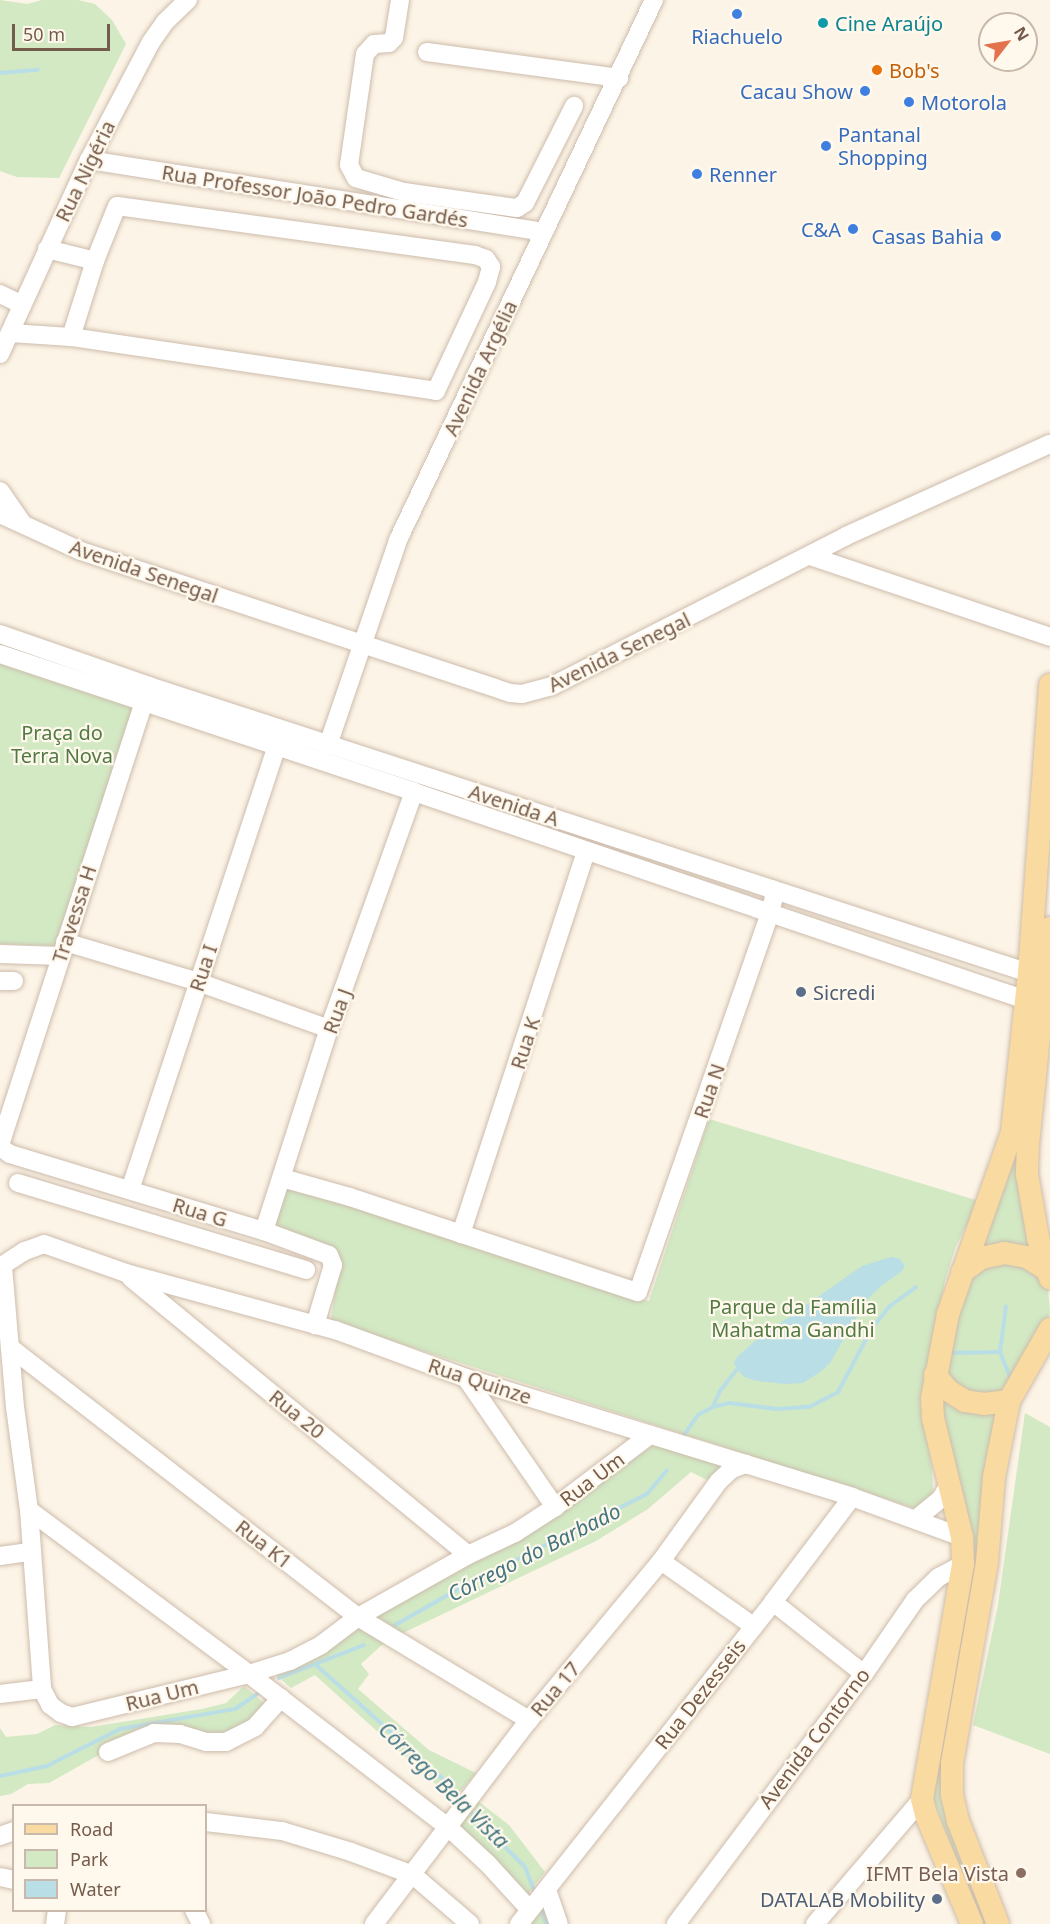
<!DOCTYPE html>
<html>
<head>
<meta charset="utf-8">
<style>
  body { margin:0 }
  #map { position:relative; width:1050px; height:1924px; overflow:hidden; background:#fcf4e6; font-family:"Noto Sans",sans-serif }
  div>[style] { position:absolute }
  [style*='--x'] { left:calc(var(--x)*1px); top:calc(var(--y)*1px); width:calc(var(--w)*1px); rotate:calc(var(--a)*1deg) }
  .green>* { inset:0; background:#d2e9c4 }
  .water>* { inset:0; background:#badee5 }
  .stream>* { height:4px; margin:-2px; padding:0 2px; transform-origin:2px; border-radius:2px; background:#badee5 }
  .roads { filter:drop-shadow(0 0 2px #cdbcac) drop-shadow(0 0 2px #cdbcac) }
  .minor>* { height:18px; margin:-9px; padding:0 9px; transform-origin:9px; border-radius:9px; background:#fff }
  .major>* { height:22px; margin:-11px; padding:0 11px; transform-origin:11px; border-radius:11px; background:#f9daa0 }
  .dots>* { width:16px; height:16px; translate:-50% -50%; box-sizing:border-box; border:3px solid #fff8ec; border-radius:50% }
  span { translate:-50% -50%; white-space:nowrap; text-align:center; line-height:1.15; -webkit-text-stroke:4.5px #fff8ec; paint-order:stroke }
  .culture-label { font-size:20px; color:#0d838f }
  .left { translate:0 -50%; text-align:left }
  .shop-label { font-size:20px; color:#366cbe }
  .right { translate:-100% -50%; text-align:right }
  .food-label { font-size:20px; color:#c56008 }
  .street-label { font-size:20px; color:#755b4b }
  .park-label { font-size:20px; color:#527a43 }
  .service-label { font-size:20px; color:#4e5e75 }
  .education-label { font-size:20px; color:#785e54 }
  .water-label { font-size:21px; color:#427581; font-style:italic }
  .legend { position:absolute; left:12px; top:1804px; width:195px; height:108px; box-sizing:border-box; background:#fff8ec; border:2px solid #c8b9ac; margin:0; padding:8px 10px; list-style:none; font-size:18px; color:#755b4b }
  .legend li { display:flex; align-items:center; gap:12px; height:30px }
  .legend b { width:30px; border:2px solid #c8b9ac }
  .north { position:absolute; left:978px; top:12px; width:60px; height:60px; box-sizing:border-box; background:#fff8ec; border:2px solid #c8b9ac; border-radius:50%; rotate:59deg; font-size:16px; font-weight:700; line-height:24px; text-align:center; color:#755b4b }
  .north::after { content:''; display:block; margin:auto; width:21px; height:27px; background:#e3734d; clip-path:polygon(50% 0,100% 100%,50% 72%,0 100%) }
  .scale { position:absolute; left:12px; top:24px; width:98px; height:27px; box-sizing:border-box; border:3px solid #755b4b; border-top:0; padding-left:8px; font-size:18px; line-height:21px; white-space:nowrap; color:#755b4b; -webkit-text-stroke:4px #fff8ec; paint-order:stroke }
</style>
</head>
<body>
<div id="map">
  <div class="green">
    <i style="clip-path:polygon(0 0,27px 4px,42px 0,78px 0,95px 4px,112px 20px,126px 44px,59px 178px,17px 177px,0 171px)"></i>
    <i style="clip-path:polygon(0 659px,140px 705px,54px 946px,0 944px)"></i>
    <i style="clip-path:polygon(1026px 1113px,1034px 1248px,973px 1252px)"></i>
    <i style="clip-path:polygon(709px 1119px,979px 1201px,956px 1246px,945px 1281px,924px 1383px,923px 1422px,932px 1467px,933px 1490px,930px 1499px,917px 1509px,336px 1323px,331px 1319px,339px 1266px,271px 1228px,286px 1183px,649px 1301px)"></i>
    <i style="clip-path:polygon(1021px 1261px,1048px 1287px,1050px 1312px,1048px 1319px,1004px 1392px,972px 1393px,947px 1378px,957px 1300px,973px 1270px)"></i>
    <i style="clip-path:polygon(945px 1394px,1001px 1407px,946px 1750px,993px 1924px,982px 1924px,932px 1796px,968px 1586px,937px 1410px)"></i>
    <i style="clip-path:polygon(1025px 1413px,1050px 1427px,1050px 1754px,973px 1725px,998px 1605px)"></i>
    <i style="clip-path:polygon(654px 1444px,728px 1462px,707px 1480px,691px 1472px,648px 1509px,596px 1541px,401px 1634px,375px 1615px,544px 1525px)"></i>
    <i style="clip-path:polygon(358px 1624px,385px 1642px,361px 1664px,369px 1674px,358px 1689px,429px 1750px,476px 1773px,453px 1800px,315px 1675px,291px 1688px,273px 1672px)"></i>
    <i style="clip-path:polygon(244px 1686px,265px 1704px,250px 1724px,232px 1730px,206px 1735px,178px 1728px,104px 1752px,49px 1783px,28px 1784px,11px 1794px,0 1796px,0 1728px,6px 1737px,37px 1734px,55px 1725px,91px 1727px,202px 1709px,226px 1703px)"></i>
    <i style="clip-path:polygon(478px 1801px,509px 1825px,545px 1872px,527px 1895px,458px 1828px)"></i>
    <i style="clip-path:polygon(545px 1899px,554px 1924px,527px 1924px)"></i>
  </div>
  <div class="water">
    <i style="clip-path:polygon(891px 1257px,900px 1259px,905px 1266px,901px 1272px,881px 1286px,866px 1301px,830px 1363px,820px 1372px,803px 1383px,785px 1384px,757px 1381px,744px 1377px,737px 1369px,734px 1363px,737px 1357px,755px 1341px,862px 1266px)"></i>
  </div>
  <div class="stream">
    <i style="--x:0;--y:73;--w:38;--a:-5"></i>
    <i style="--x:1000;--y:1352;--w:46;--a:-82.6"></i>
    <i style="--x:950;--y:1353;--w:50;--a:-1.1"></i>
    <i style="--x:1000;--y:1352;--w:29;--a:68"></i>
    <i style="--x:713;--y:1406;--w:17;--a:-65"></i>
    <i style="--x:720;--y:1391;--w:28;--a:-52"></i>
    <i style="--x:684;--y:1435;--w:24;--a:-55"></i>
    <i style="--x:698;--y:1415;--w:17;--a:-28"></i>
    <i style="--x:713;--y:1407;--w:16;--a:-14"></i>
    <i style="--x:729;--y:1403;--w:48;--a:7.1"></i>
    <i style="--x:777;--y:1409;--w:32;--a:-4"></i>
    <i style="--x:809;--y:1407;--w:33;--a:-27"></i>
    <i style="--x:838;--y:1392;--w:72;--a:-62"></i>
    <i style="--x:872;--y:1328;--w:28;--a:-51"></i>
    <i style="--x:890;--y:1306;--w:32;--a:-36"></i>
    <i style="--x:395;--y:1625;--w:79;--a:-29.5"></i>
    <i style="--x:464;--y:1586;--w:205;--a:-26.7"></i>
    <i style="--x:647;--y:1494;--w:31;--a:-50"></i>
    <i style="--x:315;--y:1664;--w:172;--a:41.9"></i>
    <i style="--x:443;--y:1779;--w:28;--a:52"></i>
    <i style="--x:279;--y:1678;--w:91;--a:-21.2"></i>
    <i style="--x:0;--y:1776;--w:48;--a:-12"></i>
    <i style="--x:47;--y:1766;--w:82;--a:-26.9"></i>
    <i style="--x:120;--y:1729;--w:117;--a:-9.9"></i>
    <i style="--x:235;--y:1709;--w:32;--a:-34"></i>
    <i style="--x:467;--y:1809;--w:82;--a:45"></i>
    <i style="--x:525;--y:1867;--w:30;--a:69"></i>
    <i style="--x:540;--y:1905;--w:20;--a:72"></i>
  </div>
  <div class="roads">
    <div class="minor">
      <i style="--x:400;--y:0;--w:38;--a:99"></i>
      <i style="--x:394;--y:38;--w:7;--a:135"></i>
      <i style="--x:389;--y:43;--w:15;--a:176"></i>
      <i style="--x:374;--y:44;--w:13;--a:132"></i>
      <i style="--x:365;--y:54;--w:112;--a:98.2"></i>
      <i style="--x:349;--y:165;--w:15;--a:62"></i>
      <i style="--x:356;--y:178;--w:50;--a:16.3"></i>
      <i style="--x:404;--y:192;--w:114;--a:8.1"></i>
      <i style="--x:517;--y:208;--w:9;--a:-32"></i>
      <i style="--x:525;--y:203;--w:109;--a:-63.2"></i>
      <i style="--x:427;--y:52;--w:194;--a:7.7"></i>
      <i style="--x:89;--y:160;--w:459;--a:9"></i>
      <i style="--x:47;--y:249;--w:49;--a:14"></i>
      <i style="--x:0;--y:294;--w:25;--a:26"></i>
      <i style="--x:10;--y:333;--w:61;--a:3.8"></i>
      <i style="--x:71;--y:337;--w:369;--a:8.4"></i>
      <i style="--x:436;--y:391;--w:120;--a:-64.9"></i>
      <i style="--x:487;--y:282;--w:16;--a:-75"></i>
      <i style="--x:491;--y:267;--w:9;--a:-122"></i>
      <i style="--x:486;--y:259;--w:12;--a:-160"></i>
      <i style="--x:475;--y:255;--w:361;--a:-172.2"></i>
      <i style="--x:117;--y:206;--w:59;--a:111.8"></i>
      <i style="--x:95;--y:261;--w:80;--a:107.5"></i>
      <i style="--x:0;--y:354;--w:213;--a:-65.4"></i>
      <i style="--x:89;--y:160;--w:133;--a:-62.3"></i>
      <i style="--x:151;--y:42;--w:24;--a:-55"></i>
      <i style="--x:165;--y:22;--w:32;--a:-44"></i>
      <i style="--x:0;--y:491;--w:40;--a:55.1"></i>
      <i style="--x:0;--y:514;--w:89;--a:24.6"></i>
      <i style="--x:81;--y:551;--w:452;--a:18.3"></i>
      <i style="--x:510;--y:693;--w:12;--a:5"></i>
      <i style="--x:522;--y:694;--w:31;--a:-15"></i>
      <i style="--x:552;--y:686;--w:330;--a:-27"></i>
      <i style="--x:846;--y:536;--w:224;--a:-24.3"></i>
      <i style="--x:810;--y:556;--w:253;--a:18.6"></i>
      <i style="--x:0;--y:634;--w:158;--a:19.2"></i>
      <i style="--x:149;--y:686;--w:926;--a:18.06"></i>
      <i style="--x:0;--y:654;--w:436;--a:18.4"></i>
      <i style="--x:414;--y:792;--w:646;--a:18.77"></i>
      <i style="--x:328;--y:745;--w:217;--a:-71.1"></i>
      <i style="--x:398;--y:540;--w:598;--a:-64.64"></i>
      <i style="--x:65;--y:942;--w:139;--a:16.7"></i>
      <i style="--x:198;--y:982;--w:139;--a:19.7"></i>
      <i style="--x:0;--y:954;--w:60;--a:1.9"></i>
      <i style="--x:0;--y:981;--w:14;--a:0"></i>
      <i style="--x:0;--y:1145;--w:475;--a:-72"></i>
      <i style="--x:0;--y:1147;--w:12;--a:35"></i>
      <i style="--x:10;--y:1154;--w:265;--a:16.9"></i>
      <i style="--x:264;--y:1231;--w:69;--a:20.3"></i>
      <i style="--x:329;--y:1255;--w:11;--a:68"></i>
      <i style="--x:333;--y:1265;--w:63;--a:106.7"></i>
      <i style="--x:282;--y:1178;--w:71;--a:15.6"></i>
      <i style="--x:350;--y:1197;--w:303;--a:18.3"></i>
      <i style="--x:638;--y:1292;--w:399;--a:-70.8"></i>
      <i style="--x:769;--y:915;--w:19;--a:-74"></i>
      <i style="--x:774;--y:897;--w:8;--a:-104"></i>
      <i style="--x:18;--y:1183;--w:301;--a:16.8"></i>
      <i style="--x:130;--y:1190;--w:468;--a:-71.7"></i>
      <i style="--x:264;--y:1231;--w:212;--a:-72.2"></i>
      <i style="--x:329;--y:1029;--w:252;--a:-70.3"></i>
      <i style="--x:461;--y:1234;--w:402;--a:-71.9"></i>
      <i style="--x:0;--y:1267;--w:30;--a:-33"></i>
      <i style="--x:25;--y:1251;--w:20;--a:-20"></i>
      <i style="--x:44;--y:1244;--w:87;--a:19.5"></i>
      <i style="--x:126;--y:1273;--w:217;--a:15.3"></i>
      <i style="--x:335;--y:1330;--w:140;--a:20.1"></i>
      <i style="--x:466;--y:1378;--w:404;--a:17.1"></i>
      <i style="--x:852;--y:1497;--w:117;--a:20"></i>
      <i style="--x:3;--y:1267;--w:141;--a:85.1"></i>
      <i style="--x:15;--y:1407;--w:104;--a:82.3"></i>
      <i style="--x:29;--y:1510;--w:179;--a:85.8"></i>
      <i style="--x:42;--y:1689;--w:18;--a:63"></i>
      <i style="--x:50;--y:1705;--w:14;--a:36"></i>
      <i style="--x:61;--y:1713;--w:12;--a:20"></i>
      <i style="--x:72;--y:1717;--w:182;--a:-13.7"></i>
      <i style="--x:249;--y:1674;--w:43;--a:-17.6"></i>
      <i style="--x:290;--y:1661;--w:35;--a:-27"></i>
      <i style="--x:321;--y:1645;--w:46;--a:-37.1"></i>
      <i style="--x:358;--y:1617;--w:126;--a:-29.4"></i>
      <i style="--x:468;--y:1555;--w:52;--a:-25.1"></i>
      <i style="--x:515;--y:1533;--w:48;--a:-33"></i>
      <i style="--x:555;--y:1507;--w:119;--a:-37.2"></i>
      <i style="--x:131;--y:1278;--w:436;--a:39.4"></i>
      <i style="--x:11;--y:1348;--w:439;--a:37.8"></i>
      <i style="--x:358;--y:1617;--w:200;--a:31.1"></i>
      <i style="--x:466;--y:1378;--w:157;--a:55.4"></i>
      <i style="--x:29;--y:1510;--w:274;--a:36.7"></i>
      <i style="--x:249;--y:1674;--w:251;--a:37.6"></i>
      <i style="--x:448;--y:1827;--w:54;--a:42.8"></i>
      <i style="--x:488;--y:1864;--w:62;--a:47.6"></i>
      <i style="--x:916;--y:1519;--w:32;--a:-39"></i>
      <i style="--x:941;--y:1499;--w:15;--a:-62"></i>
      <i style="--x:0;--y:1556;--w:30;--a:-8"></i>
      <i style="--x:661;--y:1561;--w:113;--a:35.2"></i>
      <i style="--x:773;--y:1602;--w:116;--a:38.4"></i>
      <i style="--x:0;--y:1694;--w:42;--a:-6.8"></i>
      <i style="--x:108;--y:1752;--w:50;--a:-22.4"></i>
      <i style="--x:154;--y:1733;--w:26;--a:2"></i>
      <i style="--x:180;--y:1734;--w:27;--a:17"></i>
      <i style="--x:206;--y:1742;--w:20;--a:0"></i>
      <i style="--x:226;--y:1742;--w:33;--a:-27"></i>
      <i style="--x:255;--y:1727;--w:39;--a:-48"></i>
      <i style="--x:206;--y:1822;--w:77;--a:6.8"></i>
      <i style="--x:282;--y:1831;--w:72;--a:16.9"></i>
      <i style="--x:351;--y:1852;--w:66;--a:20.4"></i>
      <i style="--x:413;--y:1875;--w:75;--a:40.7"></i>
      <i style="--x:0;--y:1836;--w:15;--a:-20"></i>
      <i style="--x:0;--y:1877;--w:14;--a:12"></i>
      <i style="--x:547;--y:1890;--w:36;--a:71"></i>
      <i style="--x:194;--y:1910;--w:16;--a:63"></i>
      <i style="--x:55;--y:1924;--w:14;--a:-82"></i>
      <i style="--x:374;--y:1924;--w:256;--a:-52.8"></i>
      <i style="--x:529;--y:1720;--w:207;--a:-50.3"></i>
      <i style="--x:661;--y:1561;--w:99;--a:-54.1"></i>
      <i style="--x:719;--y:1481;--w:18;--a:-43"></i>
      <i style="--x:732;--y:1469;--w:15;--a:-20"></i>
      <i style="--x:519;--y:1924;--w:410;--a:-51.7"></i>
      <i style="--x:773;--y:1602;--w:131;--a:-53"></i>
      <i style="--x:676;--y:1924;--w:313;--a:-53.1"></i>
      <i style="--x:864;--y:1674;--w:90;--a:-55.4"></i>
      <i style="--x:915;--y:1600;--w:33;--a:-44"></i>
      <i style="--x:939;--y:1577;--w:27;--a:-28"></i>
      <i style="--x:815;--y:1924;--w:165;--a:-49.4"></i>
    </div>
    <div class="major">
      <i style="--x:1050;--y:928;--w:216;--a:95.8"></i>
      <i style="--x:1028;--y:1143;--w:31;--a:92"></i>
      <i style="--x:1027;--y:1174;--w:65;--a:80.2"></i>
      <i style="--x:1038;--y:1238;--w:42;--a:73.3"></i>
      <i style="--x:962;--y:1272;--w:24;--a:-36"></i>
      <i style="--x:981;--y:1258;--w:24;--a:-12"></i>
      <i style="--x:1004;--y:1253;--w:23;--a:10"></i>
      <i style="--x:1027;--y:1257;--w:24;--a:33"></i>
      <i style="--x:935;--y:1375;--w:21;--a:49"></i>
      <i style="--x:949;--y:1391;--w:19;--a:32"></i>
      <i style="--x:965;--y:1401;--w:19;--a:9"></i>
      <i style="--x:984;--y:1404;--w:25;--a:-7"></i>
      <i style="--x:972;--y:1924;--w:118;--a:-112.9"></i>
      <i style="--x:926;--y:1815;--w:16;--a:-104"></i>
      <i style="--x:922;--y:1799;--w:239;--a:-80.1"></i>
      <i style="--x:963;--y:1564;--w:27;--a:-92"></i>
      <i style="--x:962;--y:1537;--w:122;--a:-103.7"></i>
      <i style="--x:933;--y:1418;--w:20;--a:-93"></i>
      <i style="--x:932;--y:1398;--w:86;--a:-79.2"></i>
      <i style="--x:948;--y:1314;--w:193;--a:-70.6"></i>
      <i style="--x:1012;--y:1132;--w:160;--a:-83.9"></i>
      <i style="--x:1029;--y:973;--w:289;--a:-85.8"></i>
      <i style="--x:998;--y:1924;--w:110;--a:-111.2"></i>
      <i style="--x:958;--y:1821;--w:27;--a:-103"></i>
      <i style="--x:952;--y:1795;--w:32;--a:-90"></i>
      <i style="--x:952;--y:1763;--w:204;--a:-80.1"></i>
      <i style="--x:987;--y:1562;--w:85;--a:-85.3"></i>
      <i style="--x:994;--y:1477;--w:77;--a:-78.8"></i>
      <i style="--x:1009;--y:1401;--w:83;--a:-60.3"></i>
    </div>
  </div>
  <div class="dots">
    <i style="left:737px;top:14px;background:#3f7fe0"></i>
    <i style="left:823px;top:23px;background:#0f9aa8"></i>
    <i style="left:877px;top:70px;background:#e8710a"></i>
    <i style="left:865px;top:91px;background:#3f7fe0"></i>
    <i style="left:909px;top:102px;background:#3f7fe0"></i>
    <i style="left:826px;top:146px;background:#3f7fe0"></i>
    <i style="left:697px;top:174px;background:#3f7fe0"></i>
    <i style="left:853px;top:229px;background:#3f7fe0"></i>
    <i style="left:996px;top:236px;background:#3f7fe0"></i>
    <i style="left:801px;top:992px;background:#5c6f8a"></i>
    <i style="left:1021px;top:1873px;background:#8d6e63"></i>
    <i style="left:937px;top:1899px;background:#5c6f8a"></i>
  </div>
  <div class="culture-label">
    <span class="left" style="left:835px;top:23px">Cine Araújo</span>
  </div>
  <div class="shop-label">
    <span style="left:737px;top:36px">Riachuelo</span>
    <span class="right" style="left:853px;top:91px">Cacau Show</span>
    <span class="left" style="left:921px;top:102px">Motorola</span>
    <span class="left" style="left:838px;top:146px">Pantanal<br>Shopping</span>
    <span class="left" style="left:709px;top:174px">Renner</span>
    <span class="right" style="left:841px;top:229px">C&amp;A</span>
    <span class="right" style="left:984px;top:236px">Casas Bahia</span>
  </div>
  <div class="food-label">
    <span class="left" style="left:889px;top:70px">Bob's</span>
  </div>
  <div class="street-label">
    <span style="left:85px;top:171px;rotate:-64deg">Rua Nigéria</span>
    <span style="left:315px;top:196px;rotate:9deg">Rua Professor João Pedro Gardés</span>
    <span style="left:480px;top:368px;rotate:-65deg">Avenida Argélia</span>
    <span style="left:144px;top:571px;rotate:19deg">Avenida Senegal</span>
    <span style="left:619px;top:652px;rotate:-26deg">Avenida Senegal</span>
    <span style="left:514px;top:805px;rotate:18deg">Avenida A</span>
    <span style="left:74px;top:914px;rotate:-72deg">Travessa H</span>
    <span style="left:203px;top:968px;rotate:-72deg">Rua I</span>
    <span style="left:337px;top:1011px;rotate:-70deg">Rua J</span>
    <span style="left:525px;top:1043px;rotate:-72deg">Rua K</span>
    <span style="left:709px;top:1091px;rotate:-71deg">Rua N</span>
    <span style="left:200px;top:1212px;rotate:17deg">Rua G</span>
    <span style="left:480px;top:1381px;rotate:18deg">Rua Quinze</span>
    <span style="left:297px;top:1414px;rotate:39deg">Rua 20</span>
    <span style="left:592px;top:1479px;rotate:-37deg">Rua Um</span>
    <span style="left:264px;top:1544px;rotate:38deg">Rua K1</span>
    <span style="left:555px;top:1689px;rotate:-50deg">Rua 17</span>
    <span style="left:700px;top:1694px;rotate:-52deg">Rua Dezesseis</span>
    <span style="left:162px;top:1695px;rotate:-14deg">Rua Um</span>
    <span style="left:814px;top:1738px;rotate:-53deg">Avenida Contorno</span>
  </div>
  <div class="park-label">
    <span style="left:62px;top:744px">Praça do<br>Terra Nova</span>
    <span style="left:793px;top:1318px">Parque da Família<br>Mahatma Gandhi</span>
  </div>
  <div class="service-label">
    <span class="left" style="left:813px;top:992px">Sicredi</span>
    <span class="right" style="left:925px;top:1899px">DATALAB Mobility</span>
  </div>
  <div class="education-label">
    <span class="right" style="left:1009px;top:1873px">IFMT Bela Vista</span>
  </div>
  <div class="water-label">
    <span style="left:534px;top:1552px;rotate:-27deg">Córrego do Barbado</span>
    <span style="left:444px;top:1785px;rotate:44deg">Córrego Bela Vista</span>
  </div>
  <ul class="legend">
  <li><b style="height:8px;background:#f9daa0"></b>Road</li>
  <li><b style="height:16px;background:#d2e9c4"></b>Park</li>
  <li><b style="height:16px;background:#badee5"></b>Water</li>
  </ul>
  <div class="north">N</div>
  <div class="scale">50 m</div>
</div>
</body>
</html>
